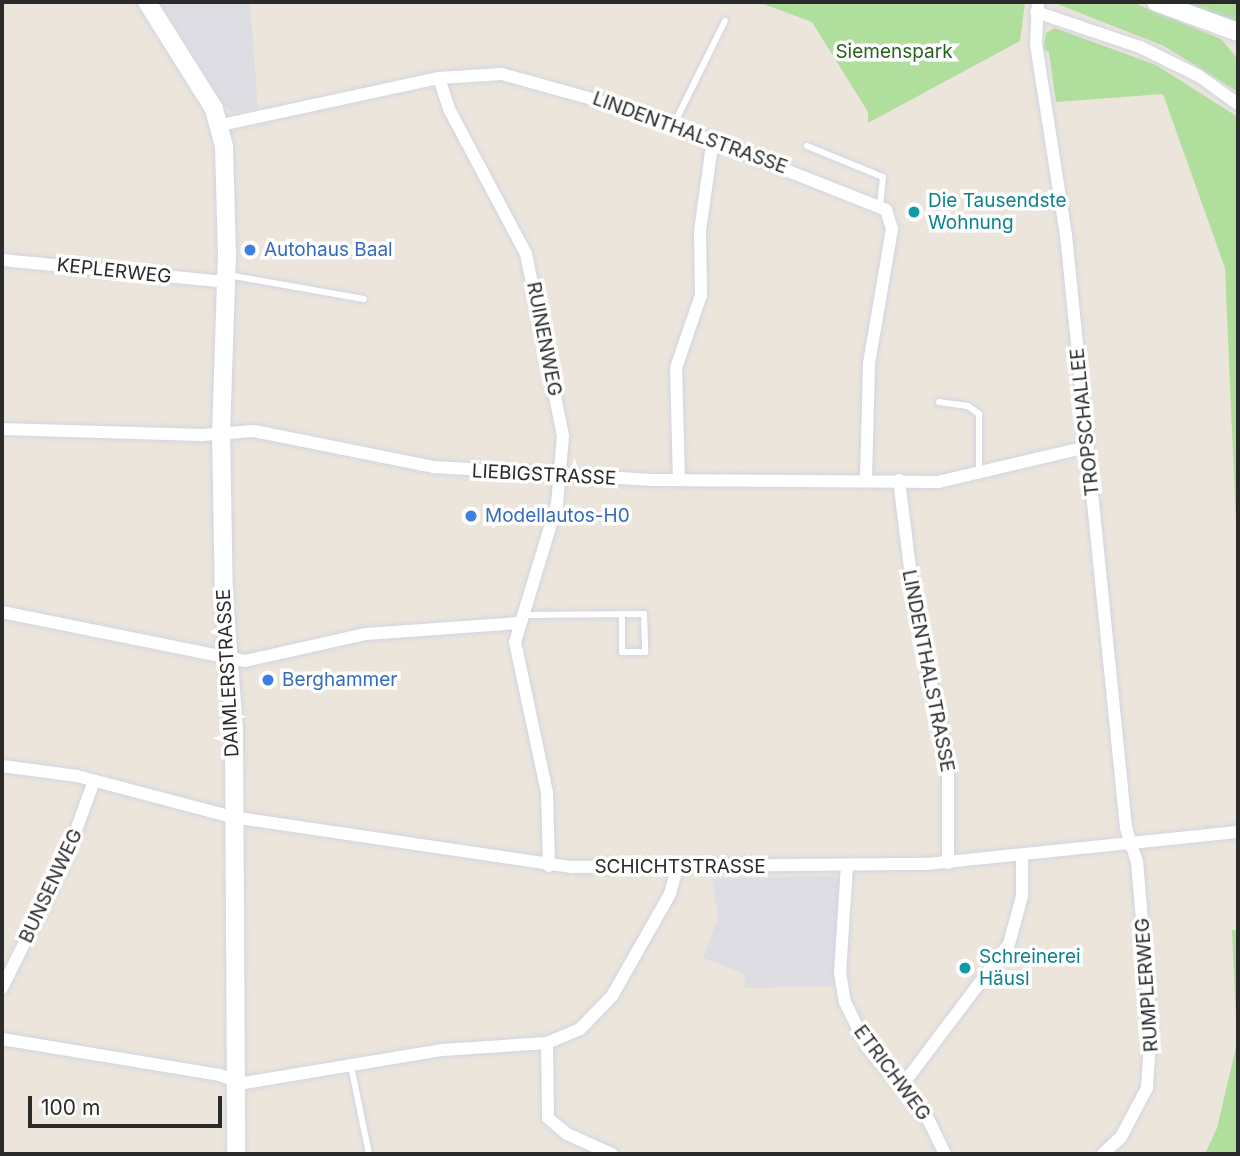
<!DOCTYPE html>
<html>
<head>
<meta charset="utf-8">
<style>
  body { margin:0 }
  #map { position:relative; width:1240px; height:1156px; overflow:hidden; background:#ebe5dc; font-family:Inter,sans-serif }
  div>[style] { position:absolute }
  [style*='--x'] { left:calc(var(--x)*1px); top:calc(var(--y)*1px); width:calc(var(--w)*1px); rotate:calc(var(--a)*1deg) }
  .industrial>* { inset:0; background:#dfdde4 }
  .green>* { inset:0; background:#b0de9c }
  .roads { filter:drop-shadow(0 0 2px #d2d4e2) drop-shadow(0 0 2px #d2d4e2) }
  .lane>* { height:6px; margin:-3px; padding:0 3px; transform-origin:3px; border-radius:3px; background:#fff }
  .street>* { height:12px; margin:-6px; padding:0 6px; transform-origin:6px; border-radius:6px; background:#fff }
  .secondary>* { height:18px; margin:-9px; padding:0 9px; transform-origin:9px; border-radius:9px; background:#fff }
  .dots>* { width:19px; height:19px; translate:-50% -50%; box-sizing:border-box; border:4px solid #fff; border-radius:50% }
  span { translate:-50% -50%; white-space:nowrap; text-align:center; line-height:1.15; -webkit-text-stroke:7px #fff; paint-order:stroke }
  .park-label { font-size:19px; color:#29621e }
  .street-label { font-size:19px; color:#2a2a2a }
  .culture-label { font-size:19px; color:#0d838f }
  .left { translate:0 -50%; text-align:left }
  .shop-label { font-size:19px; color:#366cbe }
  .frame { position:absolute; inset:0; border:4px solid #2a2a2a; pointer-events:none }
  .scale { position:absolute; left:28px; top:1096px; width:194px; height:32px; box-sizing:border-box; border:4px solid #2a2a2a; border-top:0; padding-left:9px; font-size:21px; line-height:24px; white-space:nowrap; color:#2a2a2a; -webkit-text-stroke:5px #fff; paint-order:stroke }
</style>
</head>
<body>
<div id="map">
  <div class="industrial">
    <i style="clip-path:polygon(160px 2px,250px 2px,258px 108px,233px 113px,225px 106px)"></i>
    <i style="clip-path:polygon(834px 876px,840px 880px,834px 986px,748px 988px,744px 986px,745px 974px,703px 958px,718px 917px,712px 879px)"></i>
  </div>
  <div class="green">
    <i style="clip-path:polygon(758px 2px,1025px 2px,1020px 41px,868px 123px,868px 112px,812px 22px)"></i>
    <i style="clip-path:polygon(1052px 2px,1132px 2px,1221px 39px,1238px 59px,1238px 92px,1164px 46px)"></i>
    <i style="clip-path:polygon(1179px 2px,1238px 2px,1238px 22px,1225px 19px)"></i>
    <i style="clip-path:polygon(1055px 28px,1156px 65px,1238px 117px,1238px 570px,1225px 268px,1163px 94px,1056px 102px,1049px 52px,1043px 49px,1046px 33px)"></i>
    <i style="clip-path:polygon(1232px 930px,1238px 930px,1238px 1154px,1205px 1154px,1217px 1128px,1237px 1043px)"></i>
  </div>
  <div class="roads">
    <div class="lane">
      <i style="--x:674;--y:124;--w:115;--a:-63.7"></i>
      <i style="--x:807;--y:146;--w:82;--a:22.2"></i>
      <i style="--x:883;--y:177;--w:30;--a:96"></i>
      <i style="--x:228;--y:275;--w:138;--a:10"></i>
      <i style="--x:939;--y:402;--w:29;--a:8"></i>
      <i style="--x:968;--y:406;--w:14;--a:36"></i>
      <i style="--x:979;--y:414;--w:59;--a:90"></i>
      <i style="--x:523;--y:615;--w:121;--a:-0.5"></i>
      <i style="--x:644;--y:614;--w:38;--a:88"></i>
      <i style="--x:645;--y:652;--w:23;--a:180"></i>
      <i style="--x:622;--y:652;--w:38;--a:-90"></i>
      <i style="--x:351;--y:1066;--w:90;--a:78.4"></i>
    </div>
    <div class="street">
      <i style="--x:1038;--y:2;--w:42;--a:92.7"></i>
      <i style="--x:1036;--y:44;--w:193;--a:81.1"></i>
      <i style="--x:1066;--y:235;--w:596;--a:84.22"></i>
      <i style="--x:1126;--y:828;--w:35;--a:72"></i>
      <i style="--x:1137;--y:861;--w:167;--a:85.2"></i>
      <i style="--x:1151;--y:1027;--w:61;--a:93.8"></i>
      <i style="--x:1147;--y:1088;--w:55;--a:118"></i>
      <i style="--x:1121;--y:1137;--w:25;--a:137"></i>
      <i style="--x:1036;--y:12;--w:110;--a:18.6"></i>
      <i style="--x:1140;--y:47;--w:66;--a:26.2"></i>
      <i style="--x:1199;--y:76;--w:48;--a:35.7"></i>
      <i style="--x:439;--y:78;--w:33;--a:72"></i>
      <i style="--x:449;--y:109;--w:164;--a:62"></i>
      <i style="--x:526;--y:254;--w:186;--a:78.5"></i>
      <i style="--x:563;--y:436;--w:68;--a:95"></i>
      <i style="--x:557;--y:504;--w:144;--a:106.9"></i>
      <i style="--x:515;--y:642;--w:154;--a:78"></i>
      <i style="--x:547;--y:793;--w:73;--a:88.4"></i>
      <i style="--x:221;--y:125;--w:223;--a:-12.2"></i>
      <i style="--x:439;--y:78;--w:63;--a:-3.6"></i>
      <i style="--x:502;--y:74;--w:142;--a:15.5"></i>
      <i style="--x:639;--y:112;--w:266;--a:21.6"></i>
      <i style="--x:886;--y:210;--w:20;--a:72"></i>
      <i style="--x:892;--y:229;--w:137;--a:99.7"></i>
      <i style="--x:869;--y:364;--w:115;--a:91.5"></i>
      <i style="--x:2;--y:260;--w:224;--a:5.6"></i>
      <i style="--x:2;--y:429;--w:200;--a:1.7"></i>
      <i style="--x:202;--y:435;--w:52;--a:-4.4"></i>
      <i style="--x:254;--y:431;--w:184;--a:11.3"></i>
      <i style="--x:434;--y:467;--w:220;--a:3.4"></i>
      <i style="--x:654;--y:480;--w:284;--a:0.4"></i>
      <i style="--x:938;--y:482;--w:153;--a:-13.2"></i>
      <i style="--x:679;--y:480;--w:112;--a:-91.5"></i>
      <i style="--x:676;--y:368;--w:77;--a:-71.1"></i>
      <i style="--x:701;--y:295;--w:64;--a:-90.9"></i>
      <i style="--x:700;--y:231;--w:93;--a:-82"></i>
      <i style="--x:899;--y:480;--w:130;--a:82.9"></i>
      <i style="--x:915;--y:609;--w:157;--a:77.8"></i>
      <i style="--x:948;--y:762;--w:101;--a:90"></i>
      <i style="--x:2;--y:612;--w:248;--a:11.4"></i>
      <i style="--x:245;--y:661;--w:124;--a:-12.6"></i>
      <i style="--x:366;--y:634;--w:153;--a:-4.1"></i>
      <i style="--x:2;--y:766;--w:76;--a:7.6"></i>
      <i style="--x:77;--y:776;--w:160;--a:14.8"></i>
      <i style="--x:232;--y:817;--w:344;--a:8.4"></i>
      <i style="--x:572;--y:867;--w:355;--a:-0.5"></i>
      <i style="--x:927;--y:864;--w:313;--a:-5.9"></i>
      <i style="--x:847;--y:865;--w:107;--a:93.7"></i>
      <i style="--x:840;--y:972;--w:30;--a:81"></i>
      <i style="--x:845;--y:1002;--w:50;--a:63.9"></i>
      <i style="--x:867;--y:1047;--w:97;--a:50"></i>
      <i style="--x:929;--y:1121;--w:37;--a:64"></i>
      <i style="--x:2;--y:988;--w:140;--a:-63.6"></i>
      <i style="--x:64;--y:863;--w:87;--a:-69.9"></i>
      <i style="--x:2;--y:1039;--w:220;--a:9.4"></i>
      <i style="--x:219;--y:1075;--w:26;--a:18"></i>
      <i style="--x:244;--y:1083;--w:201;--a:-9.5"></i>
      <i style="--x:442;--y:1050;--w:105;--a:-3.8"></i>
      <i style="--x:547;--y:1043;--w:36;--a:-23"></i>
      <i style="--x:580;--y:1029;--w:46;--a:-45.9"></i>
      <i style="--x:612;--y:996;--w:117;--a:-60.4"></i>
      <i style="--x:670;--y:894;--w:28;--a:-75"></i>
      <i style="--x:547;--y:1043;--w:75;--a:89.2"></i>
      <i style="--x:548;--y:1118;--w:25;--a:40"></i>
      <i style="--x:567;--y:1134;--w:49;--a:24"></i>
      <i style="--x:901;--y:1087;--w:179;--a:-52.9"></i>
      <i style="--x:1009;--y:944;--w:50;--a:-74.8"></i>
      <i style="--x:1022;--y:896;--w:40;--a:-90"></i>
    </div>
    <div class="secondary">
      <i style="--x:147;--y:2;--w:126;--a:57.9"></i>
      <i style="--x:214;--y:109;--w:39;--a:75"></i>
      <i style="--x:224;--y:147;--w:106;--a:88.4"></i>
      <i style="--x:227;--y:253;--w:179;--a:91.9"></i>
      <i style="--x:221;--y:432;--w:165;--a:89"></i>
      <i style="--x:224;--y:597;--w:132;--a:85.7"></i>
      <i style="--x:234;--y:729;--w:425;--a:89.7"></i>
      <i style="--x:1156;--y:2;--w:87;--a:20.1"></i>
    </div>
  </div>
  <div class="dots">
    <i style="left:914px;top:212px;background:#0f9aa8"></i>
    <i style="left:250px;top:250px;background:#3f7fe0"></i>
    <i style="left:471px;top:516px;background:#3f7fe0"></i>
    <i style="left:268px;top:680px;background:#3f7fe0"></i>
    <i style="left:965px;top:968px;background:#0f9aa8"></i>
  </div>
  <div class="park-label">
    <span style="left:894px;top:52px">Siemenspark</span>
  </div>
  <div class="street-label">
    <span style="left:690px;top:133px;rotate:20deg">LINDENTHALSTRASSE</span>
    <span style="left:114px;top:271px;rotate:6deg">KEPLERWEG</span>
    <span style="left:544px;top:339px;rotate:79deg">RUINENWEG</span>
    <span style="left:1085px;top:422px;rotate:-96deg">TROPSCHALLEE</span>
    <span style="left:544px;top:475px;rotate:3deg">LIEBIGSTRASSE</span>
    <span style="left:928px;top:671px;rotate:79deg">LINDENTHALSTRASSE</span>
    <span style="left:228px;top:673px;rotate:-93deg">DAIMLERSTRASSE</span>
    <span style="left:680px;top:867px">SCHICHTSTRASSE</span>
    <span style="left:51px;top:886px;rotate:-65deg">BUNSENWEG</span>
    <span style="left:1147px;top:985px;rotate:-94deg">RUMPLERWEG</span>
    <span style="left:892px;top:1073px;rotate:53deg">ETRICHWEG</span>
  </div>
  <div class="culture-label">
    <span class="left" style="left:928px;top:212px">Die Tausendste<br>Wohnung</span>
    <span class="left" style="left:979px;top:968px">Schreinerei<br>Häusl</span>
  </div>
  <div class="shop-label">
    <span class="left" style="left:264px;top:250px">Autohaus Baal</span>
    <span class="left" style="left:485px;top:516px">Modellautos-H0</span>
    <span class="left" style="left:282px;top:680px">Berghammer</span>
  </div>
  <div class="frame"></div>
  <div class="scale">100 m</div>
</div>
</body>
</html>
